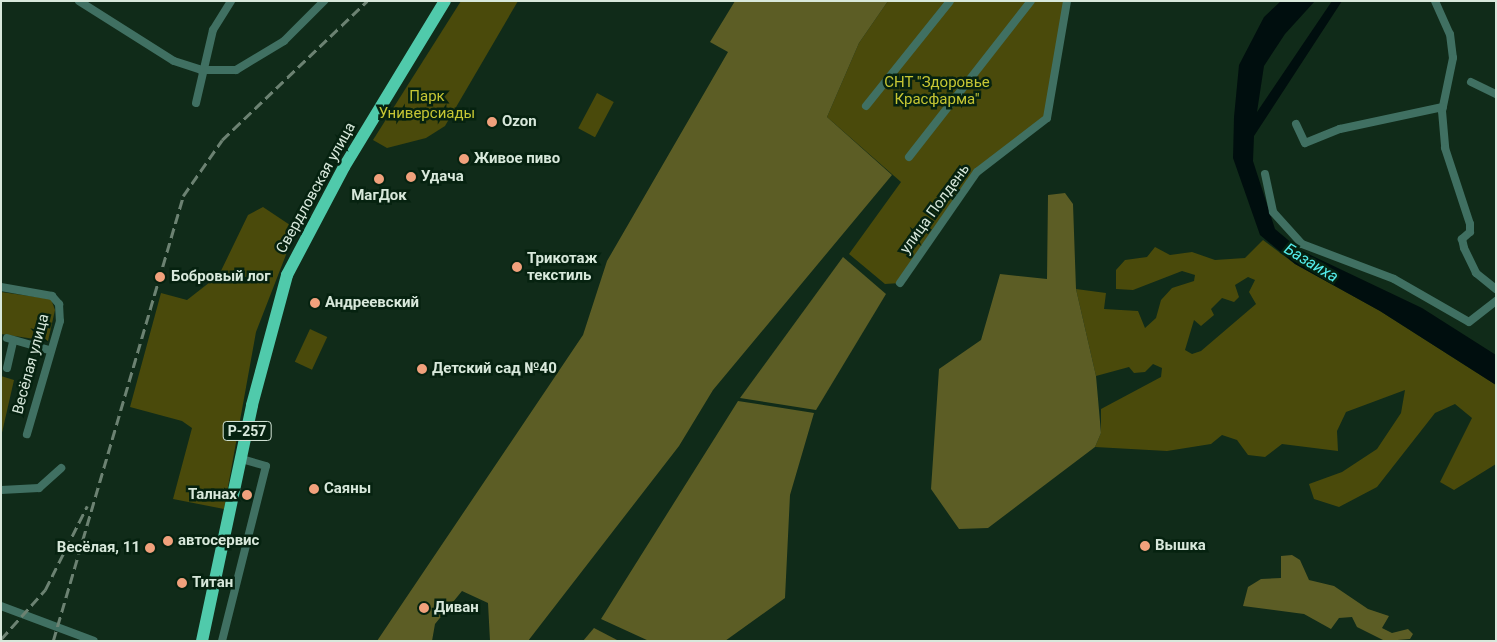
<!DOCTYPE html>
<html>
<head>
<meta charset="utf-8">
<style>
  body { margin:0 }
  #map { position:relative; width:1497px; height:642px; overflow:hidden; background:#102b19; font-family:Roboto,sans-serif }
  div>[style] { position:absolute }
  [style*='--x'] { left:calc(var(--x)*1px); top:calc(var(--y)*1px); width:calc(var(--w)*1px); rotate:calc(var(--a)*1deg) }
  .green>* { inset:0; background:#4a4a0b; transform-origin:0 0 }
  .forest>* { inset:0; background:#5c5d25 }
  .water>* { inset:0; background:#000e0e }
  .minor>* { height:8px; margin:-4px; padding:0 4px; transform-origin:4px; border-radius:4px; background:#407062 }
  .trunk>* { height:12px; margin:-6px; padding:0 6px; transform-origin:6px; border-radius:6px; background:#50caab }
  .rail>* { height:2.5px; margin-top:-1.25px; transform-origin:0; background:repeating-linear-gradient(90deg,#6c8272 0 10px,transparent 0 15px) }
  .dots>* { width:14px; height:14px; translate:-50% -50%; box-sizing:border-box; border:2px solid #062210; border-radius:50% }
  span { translate:-50% -50%; white-space:nowrap; text-align:center; line-height:1.15; -webkit-text-stroke:5px #062210; paint-order:stroke }
  .shield-label span { padding:1px 4px; background:#062210; border:1px solid; border-radius:4px; -webkit-text-stroke-width:0 }
  .shield-label { font-size:14px; color:#d8e8db; font-weight:700 }
  .park-label { font-size:15px; color:#c6c634 }
  .poi-label { font-size:15px; color:#d8e8db; font-weight:700 }
  .left { translate:0 -50%; text-align:left }
  .right { translate:-100% -50%; text-align:right }
  .street-label { font-size:15px; color:#d8e8db }
  .water-label { font-size:16px; color:#54edec; font-style:italic }
  .frame { position:absolute; inset:0; border:2px solid #d8e8db; pointer-events:none }
</style>
</head>
<body>
<div id="map">
  <div class="green">
    <i style="clip-path:polygon(461px 1px,518px 1px,445px 126px,426px 138px,387px 148px,373px 140px)"></i>
    <i style="clip-path:polygon(888px 1px,1067px 1px,1047px 118px,977px 172px,900px 283px,885px 284px,849px 254px,901px 182px,827px 117px,859px 43px)"></i>
    <i style="left:597px;top:93px;width:19px;height:40px;rotate:28deg"></i>
    <i style="clip-path:polygon(263px 207px,296px 229px,256px 332px,224px 509px,173px 499px,192px 428px,182px 421px,130px 407px,161px 293px,187px 300px,219px 275px,248px 215px)"></i>
    <i style="clip-path:polygon(evenodd,1263px 240px,1295px 264px,1380px 311px,1496px 385px,1496px 464px,1454px 490px,1440px 482px,1472px 418px,1455px 404px,1435px 413px,1377px 487px,1339px 507px,1314px 499px,1309px 484px,1342px 472px,1377px 449px,1401px 413px,1405px 390px,1346px 412px,1337px 431px,1338px 451px,1282px 444px,1265px 457px,1248px 455px,1237px 440px,1222px 435px,1211px 444px,1167px 451px,1095px 447px,1101px 433px,1101px 409px,1161px 377px,1162px 368px,1153px 364px,1145px 372px,1134px 373px,1129px 367px,1096px 376px,1076px 289px,1106px 293px,1104px 309px,1138px 311px,1145px 328px,1156px 318px,1161px 300px,1172px 288px,1194px 281px,1195px 275px,1182px 271px,1133px 290px,1116px 289px,1116px 270px,1125px 260px,1147px 257px,1155px 247px,1170px 255px,1192px 252px,1215px 260px,1245px 258px,1263px 240px,1248px 277px,1255px 280px,1249px 292px,1256px 304px,1201px 351px,1192px 354px,1185px 350px,1194px 320px,1201px 326px,1214px 315px,1211px 309px,1222px 298px,1234px 302px,1239px 297px,1235px 285px,1248px 277px)"></i>
    <i style="clip-path:polygon(1px 292px,51px 299px,55px 310px,48px 341px,1px 334px)"></i>
    <i style="left:310px;top:329px;width:19px;height:36px;rotate:25deg"></i>
    <i style="clip-path:polygon(1px 376px,14px 380px,1px 437px)"></i>
  </div>
  <div class="forest">
    <i style="clip-path:polygon(735px 1px,888px 1px,859px 43px,827px 117px,892px 175px,713px 390px,679px 446px,528px 641px,490px 641px,488px 603px,462px 591px,435px 624px,432px 641px,377px 641px,583px 335px,607px 261px,728px 52px,710px 42px)"></i>
    <i style="clip-path:polygon(1065px 193px,1073px 204px,1076px 289px,1096px 376px,1101px 433px,1095px 447px,988px 528px,959px 529px,931px 489px,939px 369px,981px 340px,1000px 274px,1047px 279px,1048px 195px)"></i>
    <i style="clip-path:polygon(843px 257px,886px 294px,816px 410px,740px 398px)"></i>
    <i style="clip-path:polygon(738px 401px,814px 413px,790px 495px,785px 598px,725px 641px,649px 641px,601px 619px)"></i>
    <i style="clip-path:polygon(1292px 555px,1300px 560px,1309px 580px,1334px 586px,1368px 609px,1389px 616px,1382px 628px,1392px 633px,1408px 629px,1413px 634px,1410px 639px,1385px 641px,1357px 627px,1352px 617px,1339px 618px,1331px 629px,1304px 614px,1243px 606px,1248px 587px,1261px 579px,1281px 578px,1281px 556px)"></i>
    <i style="clip-path:polygon(594px 628px,619px 641px,583px 641px)"></i>
  </div>
  <div class="water">
    <i style="clip-path:polygon(1281px 1px,1315px 1px,1285px 34px,1264px 66px,1257px 112px,1332px 1px,1342px 1px,1254px 136px,1253px 161px,1275px 229px,1300px 250px,1422px 308px,1496px 355px,1496px 385px,1380px 311px,1295px 264px,1260px 235px,1233px 158px,1234px 117px,1239px 65px,1264px 17px)"></i>
  </div>
  <div class="minor">
    <i style="--x:79;--y:1;--w:112;--a:32.3"></i>
    <i style="--x:174;--y:61;--w:28;--a:18"></i>
    <i style="--x:201;--y:70;--w:35;--a:0"></i>
    <i style="--x:236;--y:70;--w:56;--a:-31.1"></i>
    <i style="--x:284;--y:41;--w:57;--a:-45"></i>
    <i style="--x:1435;--y:1;--w:36;--a:66"></i>
    <i style="--x:1450;--y:34;--w:24;--a:83"></i>
    <i style="--x:1453;--y:58;--w:54;--a:101.7"></i>
    <i style="--x:1442;--y:111;--w:37;--a:85"></i>
    <i style="--x:1445;--y:148;--w:80;--a:71.8"></i>
    <i style="--x:1470;--y:224;--w:8;--a:90"></i>
    <i style="--x:1470;--y:232;--w:11;--a:139"></i>
    <i style="--x:1462;--y:239;--w:9;--a:77"></i>
    <i style="--x:1464;--y:248;--w:28;--a:64"></i>
    <i style="--x:1476;--y:273;--w:26;--a:39"></i>
    <i style="--x:1471;--y:82;--w:28;--a:26"></i>
    <i style="--x:196;--y:103;--w:75;--a:-76.9"></i>
    <i style="--x:213;--y:30;--w:34;--a:-58"></i>
    <i style="--x:866;--y:106;--w:134;--a:-51.3"></i>
    <i style="--x:1296;--y:124;--w:21;--a:65"></i>
    <i style="--x:1305;--y:143;--w:38;--a:-22"></i>
    <i style="--x:1340;--y:129;--w:105;--a:-12.1"></i>
    <i style="--x:909;--y:157;--w:198;--a:-52"></i>
    <i style="--x:1265;--y:174;--w:39;--a:78"></i>
    <i style="--x:1273;--y:212;--w:43;--a:47.8"></i>
    <i style="--x:1302;--y:244;--w:98;--a:20.8"></i>
    <i style="--x:1394;--y:279;--w:86;--a:29.8"></i>
    <i style="--x:1469;--y:322;--w:34;--a:-38"></i>
    <i style="--x:900;--y:283;--w:135;--a:-55.3"></i>
    <i style="--x:977;--y:172;--w:88;--a:-37.6"></i>
    <i style="--x:1047;--y:118;--w:119;--a:-80.3"></i>
    <i style="--x:1;--y:287;--w:52;--a:10"></i>
    <i style="--x:52;--y:296;--w:11;--a:49"></i>
    <i style="--x:59;--y:304;--w:17;--a:87"></i>
    <i style="--x:60;--y:321;--w:118;--a:106.3"></i>
    <i style="--x:7;--y:338;--w:44;--a:15.9"></i>
    <i style="--x:7;--y:368;--w:26;--a:-77"></i>
    <i style="--x:1;--y:490;--w:38;--a:-3"></i>
    <i style="--x:39;--y:488;--w:30;--a:-42"></i>
    <i style="--x:1;--y:606;--w:99;--a:20.6"></i>
    <i style="--x:222;--y:641;--w:180;--a:-75.9"></i>
    <i style="--x:266;--y:466;--w:25;--a:-164"></i>
  </div>
  <div class="trunk">
    <i style="--x:202;--y:641;--w:241;--a:-78"></i>
    <i style="--x:252;--y:405;--w:135;--a:-74.9"></i>
    <i style="--x:287;--y:275;--w:122;--a:-62.2"></i>
    <i style="--x:344;--y:167;--w:194;--a:-58.7"></i>
  </div>
  <div class="rail">
    <i style="--x:1;--y:639;--w:66;--a:-48.1"></i>
    <i style="--x:45;--y:590;--w:94;--a:-63.4"></i>
    <i style="--x:53;--y:641;--w:464;--a:-73.7"></i>
    <i style="--x:183;--y:196;--w:68;--a:-55.1"></i>
    <i style="--x:222;--y:140;--w:201;--a:-43.8"></i>
  </div>
  <div class="dots">
    <i style="left:492px;top:122px;background:#f1a17c"></i>
    <i style="left:464px;top:159px;background:#f1a17c"></i>
    <i style="left:411px;top:177px;background:#f1a17c"></i>
    <i style="left:379px;top:179px;background:#f1a17c"></i>
    <i style="left:517px;top:267px;background:#f1a17c"></i>
    <i style="left:160px;top:277px;background:#f1a17c"></i>
    <i style="left:315px;top:303px;background:#f1a17c"></i>
    <i style="left:422px;top:369px;background:#f1a17c"></i>
    <i style="left:314px;top:489px;background:#f1a17c"></i>
    <i style="left:247px;top:495px;background:#f1a17c"></i>
    <i style="left:168px;top:541px;background:#f1a17c"></i>
    <i style="left:1145px;top:546px;background:#f1a17c"></i>
    <i style="left:150px;top:548px;background:#f1a17c"></i>
    <i style="left:182px;top:583px;background:#f1a17c"></i>
    <i style="left:424px;top:608px;background:#f1a17c"></i>
  </div>
  <div class="shield-label">
    <span style="left:247px;top:431px">Р-257</span>
  </div>
  <div class="park-label">
    <span style="left:937px;top:91px">СНТ "Здоровье<br>Красфарма"</span>
    <span style="left:427px;top:105px">Парк<br>Универсиады</span>
  </div>
  <div class="poi-label">
    <span class="left" style="left:502px;top:122px">Ozon</span>
    <span class="left" style="left:474px;top:159px">Живое пиво</span>
    <span class="left" style="left:421px;top:177px">Удача</span>
    <span style="left:379px;top:196px">МагДок</span>
    <span class="left" style="left:527px;top:267px">Трикотаж<br>текстиль</span>
    <span class="left" style="left:171px;top:277px">Бобровый лог</span>
    <span class="left" style="left:325px;top:303px">Андреевский</span>
    <span class="left" style="left:432px;top:369px">Детский сад №40</span>
    <span class="left" style="left:324px;top:489px">Саяны</span>
    <span class="right" style="left:237px;top:495px">Талнах</span>
    <span class="left" style="left:178px;top:541px">автосервис</span>
    <span class="left" style="left:1155px;top:546px">Вышка</span>
    <span class="right" style="left:140px;top:548px">Весёлая, 11</span>
    <span class="left" style="left:192px;top:583px">Титан</span>
    <span class="left" style="left:434px;top:608px">Диван</span>
  </div>
  <div class="street-label">
    <span style="left:316px;top:188px;rotate:-61deg">Свердловская улица</span>
    <span style="left:935px;top:209px;rotate:-54deg">улица Полдень</span>
    <span style="left:31px;top:364px;rotate:-75deg">Весёлая улица</span>
  </div>
  <div class="water-label">
    <span style="left:1311px;top:263px;rotate:31deg">Базаиха</span>
  </div>
  <div class="frame"></div>
</div>
</body>
</html>
